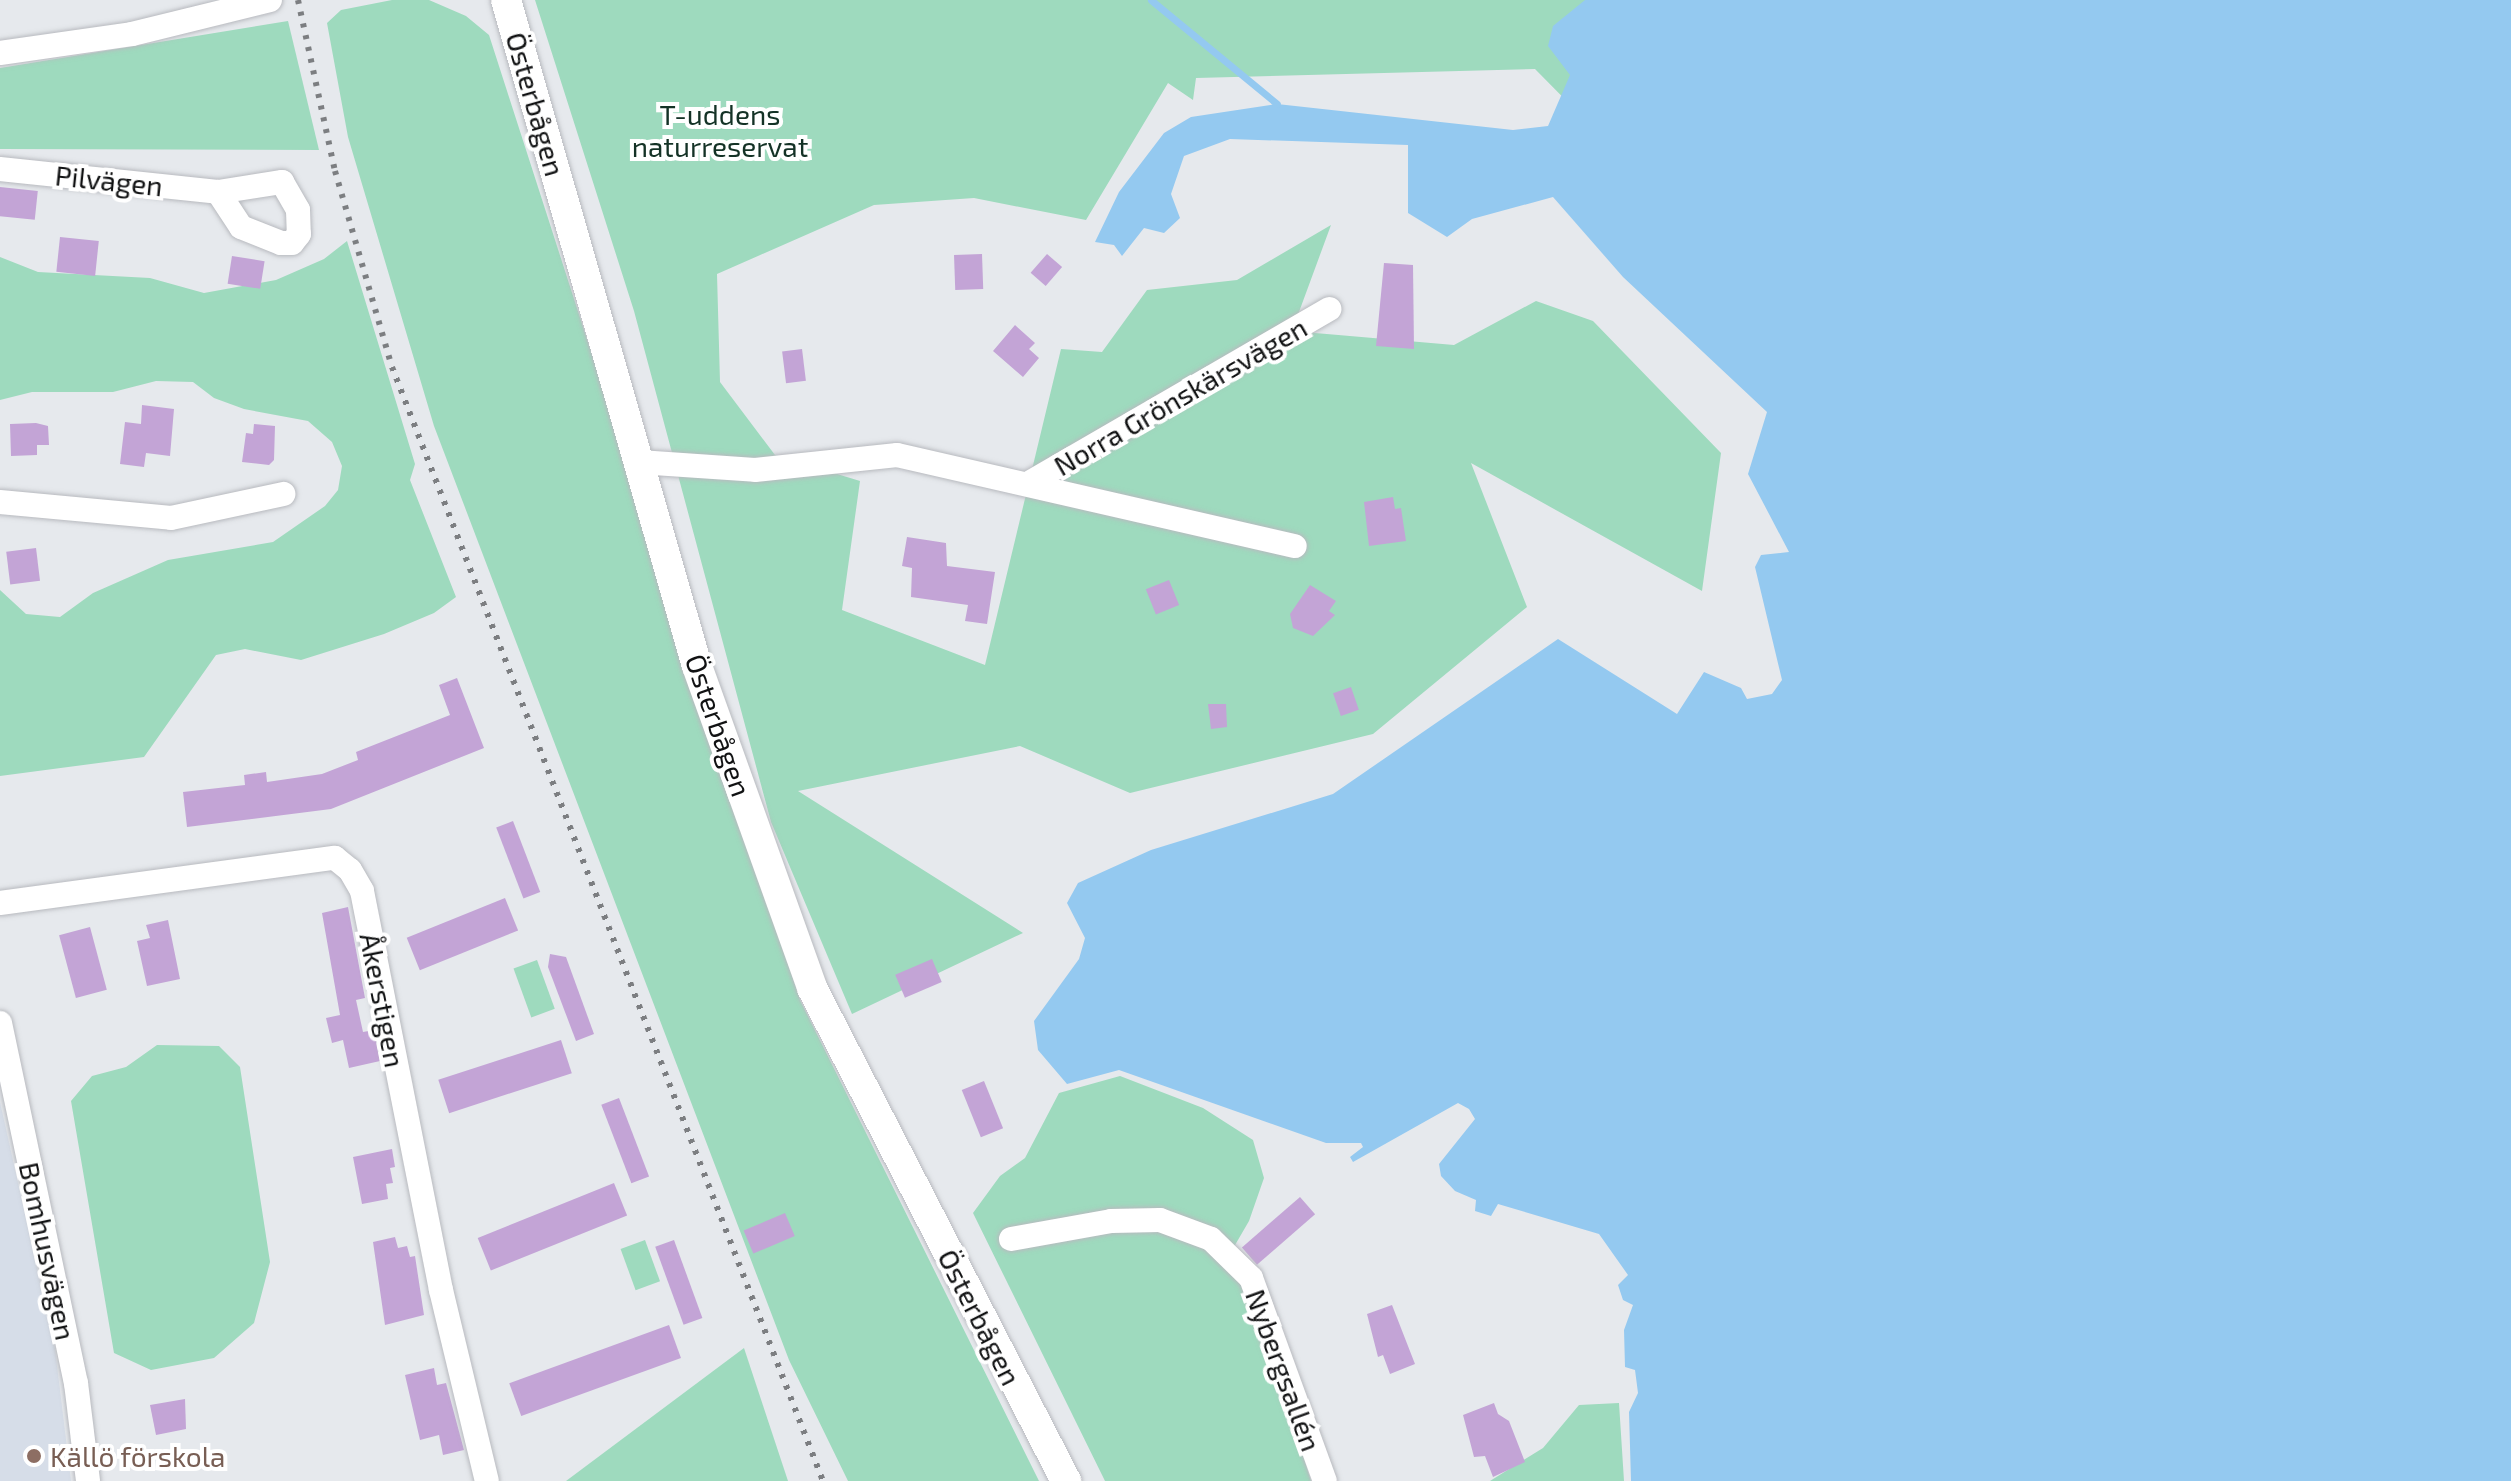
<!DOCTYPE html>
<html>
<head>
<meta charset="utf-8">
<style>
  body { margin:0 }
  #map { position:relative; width:2511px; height:1481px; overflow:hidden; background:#e6e9ed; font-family:"Exo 2",sans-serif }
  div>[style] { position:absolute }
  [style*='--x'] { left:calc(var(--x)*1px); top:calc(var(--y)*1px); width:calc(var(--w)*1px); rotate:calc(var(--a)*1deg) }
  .built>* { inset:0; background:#d6dde8 }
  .green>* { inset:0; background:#9edabe; transform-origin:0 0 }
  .water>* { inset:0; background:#94c9f0 }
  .stream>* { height:7px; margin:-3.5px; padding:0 3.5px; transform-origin:3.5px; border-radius:3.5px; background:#94c9f0 }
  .building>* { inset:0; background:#c3a4d6; transform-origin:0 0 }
  .roads { filter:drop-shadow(0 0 2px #b8babf) drop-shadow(0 0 2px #b8babf) }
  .minor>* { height:24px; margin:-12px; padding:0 12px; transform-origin:12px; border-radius:12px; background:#fff }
  .major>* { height:30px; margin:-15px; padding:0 15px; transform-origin:15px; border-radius:15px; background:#fff }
  .rail>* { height:6px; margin-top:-3px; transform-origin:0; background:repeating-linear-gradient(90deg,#7c7e81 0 4px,transparent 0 12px) }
  .dots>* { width:22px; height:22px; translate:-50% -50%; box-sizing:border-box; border:4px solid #fff; border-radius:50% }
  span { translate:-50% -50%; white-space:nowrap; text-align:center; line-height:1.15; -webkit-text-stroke:8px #fff; paint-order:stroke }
  .street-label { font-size:28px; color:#111213 }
  .park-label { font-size:28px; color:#143226 }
  .education-label { font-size:28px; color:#785e54 }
  .left { translate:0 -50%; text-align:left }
</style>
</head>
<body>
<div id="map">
  <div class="built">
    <i style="clip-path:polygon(0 1102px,55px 1349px,71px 1481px,0 1481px)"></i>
  </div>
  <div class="green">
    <i style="clip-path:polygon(392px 0,429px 0,466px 16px,489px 35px,800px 1000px,1039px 1481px,848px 1481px,789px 1360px,434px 426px,348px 137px,327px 23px,341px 10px)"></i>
    <i style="clip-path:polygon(535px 0,2511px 0,2511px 34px,1614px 149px,1535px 69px,1196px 78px,1193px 100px,1168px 83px,1086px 220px,974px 198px,874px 205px,717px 274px,720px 382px,775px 455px,860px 481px,842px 610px,985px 665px,1061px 349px,1102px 352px,1147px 290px,1237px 280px,1331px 225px,1292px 331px,1454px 345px,1536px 301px,1593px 321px,1721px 453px,1702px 591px,1471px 463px,1527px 607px,1373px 734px,1130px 793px,1020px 746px,798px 791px,1023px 933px,852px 1014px,771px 822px,634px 311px)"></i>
    <i style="clip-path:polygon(288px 21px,319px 150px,0 149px,0 68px)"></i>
    <i style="clip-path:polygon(347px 241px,415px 464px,410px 480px,456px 597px,434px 613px,384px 634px,301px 660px,245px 649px,216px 655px,144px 757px,0 776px,0 590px,26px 614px,60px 617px,93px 593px,168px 560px,273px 542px,325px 506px,338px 490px,342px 466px,332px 442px,308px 421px,244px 409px,214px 398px,193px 382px,156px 381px,113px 392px,32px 392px,0 400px,0 257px,38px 272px,150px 278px,204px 293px,276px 280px,324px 259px)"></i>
    <i style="left:537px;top:960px;width:52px;height:25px;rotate:70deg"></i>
    <i style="clip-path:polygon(157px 1045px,219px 1046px,240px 1067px,270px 1262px,254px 1323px,214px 1358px,151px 1370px,114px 1353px,71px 1101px,92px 1076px,126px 1067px)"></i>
    <i style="clip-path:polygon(1120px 1076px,1203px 1108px,1253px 1140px,1264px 1178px,1249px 1221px,1224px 1264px,1246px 1289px,1268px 1343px,1311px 1481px,1105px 1481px,973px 1213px,1000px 1176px,1025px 1158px,1059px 1093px)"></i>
    <i style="left:645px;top:1240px;width:44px;height:26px;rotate:70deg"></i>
    <i style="clip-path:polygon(744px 1348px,788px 1481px,566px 1481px)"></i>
    <i style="clip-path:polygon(1619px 1403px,1624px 1481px,1490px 1481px,1543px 1448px,1579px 1405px)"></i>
  </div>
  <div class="water">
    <i style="clip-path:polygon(1585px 0,2511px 0,2511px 1481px,1631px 1481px,1629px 1412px,1638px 1393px,1635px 1370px,1625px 1367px,1624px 1330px,1633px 1305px,1623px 1300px,1618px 1285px,1628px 1275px,1599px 1234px,1498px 1204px,1491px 1216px,1475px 1211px,1476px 1200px,1455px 1191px,1441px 1176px,1439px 1164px,1475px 1119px,1469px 1109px,1458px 1103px,1353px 1162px,1350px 1157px,1363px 1147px,1361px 1143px,1326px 1143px,1119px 1070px,1067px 1084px,1038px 1050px,1034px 1021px,1079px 959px,1085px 938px,1067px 903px,1078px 883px,1151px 850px,1333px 794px,1558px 639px,1677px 714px,1704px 672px,1741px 688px,1747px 699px,1772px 694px,1782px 680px,1755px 567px,1761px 555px,1789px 552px,1748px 474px,1767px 412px,1623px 277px,1553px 197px,1472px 219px,1447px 237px,1408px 213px,1408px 145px,1230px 139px,1184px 156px,1171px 194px,1180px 218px,1164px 233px,1144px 228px,1122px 256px,1114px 245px,1095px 242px,1119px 192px,1164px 133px,1191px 117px,1277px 104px,1513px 130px,1548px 126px,1570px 75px,1548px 46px,1553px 26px)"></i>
  </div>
  <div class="stream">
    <i style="--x:1151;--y:0;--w:163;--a:39.5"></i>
  </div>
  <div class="building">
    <i style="left:0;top:187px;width:38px;height:29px;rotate:6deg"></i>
    <i style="left:60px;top:237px;width:39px;height:35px;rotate:6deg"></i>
    <i style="left:982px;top:254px;width:35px;height:28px;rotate:88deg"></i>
    <i style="left:1047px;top:254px;width:20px;height:25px;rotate:41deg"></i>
    <i style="left:232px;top:256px;width:33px;height:28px;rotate:9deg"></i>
    <i style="clip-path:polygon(1384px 263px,1413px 265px,1414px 349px,1376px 346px)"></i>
    <i style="clip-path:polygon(1015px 325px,1035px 343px,1029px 349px,1039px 358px,1023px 377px,993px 351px)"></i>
    <i style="left:802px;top:349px;width:32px;height:20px;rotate:83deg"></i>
    <i style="clip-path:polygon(142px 405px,174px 409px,170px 456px,146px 453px,144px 467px,120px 464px,125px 422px,141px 424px)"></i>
    <i style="clip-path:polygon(36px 423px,48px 426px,49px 445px,37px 445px,37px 455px,11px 456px,10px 424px)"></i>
    <i style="clip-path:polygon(254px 424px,275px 426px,274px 460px,269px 465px,242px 462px,246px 433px,253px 434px)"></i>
    <i style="clip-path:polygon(1393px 497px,1395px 509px,1401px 508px,1406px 541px,1369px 546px,1364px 502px)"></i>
    <i style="clip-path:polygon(907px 537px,946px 543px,947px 566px,995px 572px,987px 624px,965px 621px,968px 605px,911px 597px,912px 568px,902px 566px)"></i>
    <i style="left:36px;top:548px;width:33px;height:30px;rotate:83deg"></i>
    <i style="left:1169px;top:580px;width:27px;height:25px;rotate:68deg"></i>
    <i style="clip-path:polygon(1310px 585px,1336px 601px,1329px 611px,1335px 615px,1313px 636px,1293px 628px,1290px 614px)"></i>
    <i style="clip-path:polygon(457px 678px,484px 748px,331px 809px,187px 827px,183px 792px,245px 785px,244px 775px,266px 772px,267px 782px,322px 774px,358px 760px,356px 752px,450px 715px,439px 685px)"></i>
    <i style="left:1351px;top:687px;width:24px;height:19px;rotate:71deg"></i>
    <i style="clip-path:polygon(1208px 704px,1226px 704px,1227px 727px,1211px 729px)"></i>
    <i style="left:513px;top:821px;width:76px;height:18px;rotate:69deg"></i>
    <i style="left:505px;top:898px;width:35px;height:106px;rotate:68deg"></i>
    <i style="clip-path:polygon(348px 907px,365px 998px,356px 1000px,363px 1032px,374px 1030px,380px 1061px,349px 1068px,343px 1040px,332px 1043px,326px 1018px,340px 1015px,322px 913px)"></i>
    <i style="clip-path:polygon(168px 920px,180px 979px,147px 986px,137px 941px,150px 938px,146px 925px)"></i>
    <i style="left:90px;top:927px;width:65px;height:32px;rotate:75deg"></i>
    <i style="clip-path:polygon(550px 954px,566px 957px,594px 1034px,576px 1041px,548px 967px)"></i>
    <i style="left:932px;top:959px;width:25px;height:40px;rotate:67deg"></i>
    <i style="left:561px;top:1040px;width:35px;height:129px;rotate:72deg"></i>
    <i style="left:984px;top:1081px;width:51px;height:24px;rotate:68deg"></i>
    <i style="left:619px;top:1098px;width:84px;height:19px;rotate:69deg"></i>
    <i style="clip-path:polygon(392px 1149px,395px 1167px,390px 1168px,393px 1183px,386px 1184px,388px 1199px,362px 1204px,353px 1157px)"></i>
    <i style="left:614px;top:1183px;width:35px;height:147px;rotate:68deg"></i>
    <i style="left:1300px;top:1197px;width:23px;height:77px;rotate:49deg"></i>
    <i style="left:785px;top:1213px;width:25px;height:45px;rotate:67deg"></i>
    <i style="clip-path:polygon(395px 1237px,398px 1248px,407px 1246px,410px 1257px,415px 1256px,424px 1315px,385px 1325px,373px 1242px)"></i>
    <i style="left:674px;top:1240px;width:83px;height:20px;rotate:70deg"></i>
    <i style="clip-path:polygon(1392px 1305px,1415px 1364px,1390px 1374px,1383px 1355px,1378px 1357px,1367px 1314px)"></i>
    <i style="left:669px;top:1325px;width:35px;height:170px;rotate:70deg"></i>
    <i style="clip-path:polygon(434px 1368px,437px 1385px,446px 1383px,464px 1450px,443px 1455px,439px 1435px,420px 1440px,405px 1375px)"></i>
    <i style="clip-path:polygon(185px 1399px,186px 1429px,156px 1435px,150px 1405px)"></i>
    <i style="clip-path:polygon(1494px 1403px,1498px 1414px,1509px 1421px,1525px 1462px,1493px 1477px,1485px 1456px,1474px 1457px,1463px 1415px)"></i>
  </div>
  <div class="roads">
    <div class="minor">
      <i style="--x:0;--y:53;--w:133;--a:-8.2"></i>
      <i style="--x:132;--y:34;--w:142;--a:-13.8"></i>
      <i style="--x:0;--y:169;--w:219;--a:6"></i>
      <i style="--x:218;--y:192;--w:65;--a:-8.9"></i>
      <i style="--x:282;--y:182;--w:32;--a:60"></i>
      <i style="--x:298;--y:210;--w:24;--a:88"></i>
      <i style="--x:299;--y:234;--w:11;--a:128"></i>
      <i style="--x:292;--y:243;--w:11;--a:180"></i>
      <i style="--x:281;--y:243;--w:43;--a:-158.2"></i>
      <i style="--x:241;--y:227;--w:42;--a:-123.3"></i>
      <i style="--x:639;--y:462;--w:116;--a:3.9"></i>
      <i style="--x:755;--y:470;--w:143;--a:-6"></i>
      <i style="--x:897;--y:455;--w:408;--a:12.9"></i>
      <i style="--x:1031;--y:482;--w:345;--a:-30.1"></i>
      <i style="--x:0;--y:502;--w:172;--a:5.3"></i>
      <i style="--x:171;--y:518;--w:115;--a:-12.1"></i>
      <i style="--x:0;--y:903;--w:338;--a:-7.7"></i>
      <i style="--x:335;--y:858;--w:19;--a:39"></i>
      <i style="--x:350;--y:870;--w:24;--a:60"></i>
      <i style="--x:362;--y:891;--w:407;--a:78.8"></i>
      <i style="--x:441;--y:1290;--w:196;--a:76.5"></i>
      <i style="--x:0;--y:1023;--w:368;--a:78.1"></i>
      <i style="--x:76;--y:1383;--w:99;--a:83"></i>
      <i style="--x:1011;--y:1239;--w:102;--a:-10.2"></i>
      <i style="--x:1111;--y:1221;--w:49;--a:-1.2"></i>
      <i style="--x:1160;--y:1220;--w:54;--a:20.4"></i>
      <i style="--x:1211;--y:1239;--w:56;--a:44.3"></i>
      <i style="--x:1251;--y:1278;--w:216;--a:70"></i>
    </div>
    <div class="major">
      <i style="--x:506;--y:0;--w:693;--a:74"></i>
      <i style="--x:697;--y:666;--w:342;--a:70.3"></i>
      <i style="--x:812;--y:988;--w:555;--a:62.74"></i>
    </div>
  </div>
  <div class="rail">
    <i style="--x:298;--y:0;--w:175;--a:77.8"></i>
    <i style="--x:335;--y:171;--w:204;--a:73.8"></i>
    <i style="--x:392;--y:367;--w:1194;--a:68.85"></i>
  </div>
  <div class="dots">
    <i style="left:34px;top:1456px;background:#8d6e63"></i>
  </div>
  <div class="street-label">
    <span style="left:536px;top:104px;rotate:74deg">Österbågen</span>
    <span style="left:109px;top:180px;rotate:6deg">Pilvägen</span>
    <span style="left:1180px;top:396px;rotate:-30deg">Norra Grönskärsvägen</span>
    <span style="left:719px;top:725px;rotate:71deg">Österbågen</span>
    <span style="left:383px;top:1000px;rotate:79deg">Åkerstigen</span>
    <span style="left:48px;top:1251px;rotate:78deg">Bomhusvägen</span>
    <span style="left:980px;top:1317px;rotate:63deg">Österbågen</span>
    <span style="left:1284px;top:1370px;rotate:70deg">Nybergsallén</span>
  </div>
  <div class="park-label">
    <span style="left:720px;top:130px">T-uddens<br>naturreservat</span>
  </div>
  <div class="education-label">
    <span class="left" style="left:50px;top:1456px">Källö förskola</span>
  </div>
</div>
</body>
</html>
